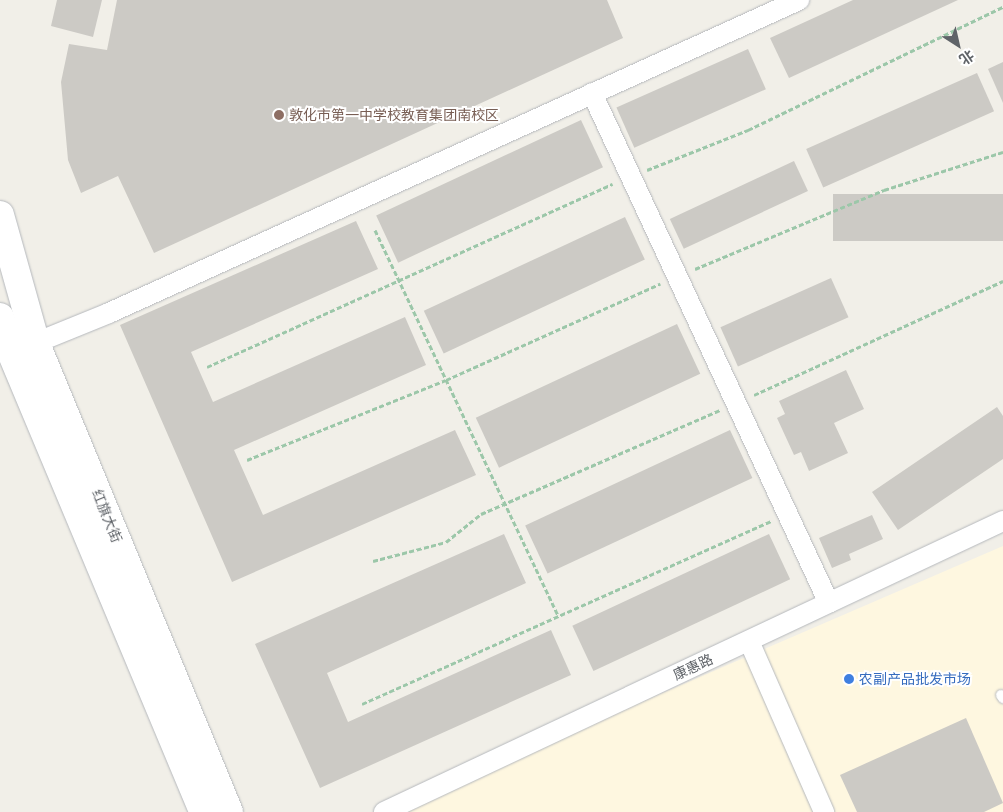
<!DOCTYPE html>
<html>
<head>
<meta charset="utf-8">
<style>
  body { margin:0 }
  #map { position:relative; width:1003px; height:812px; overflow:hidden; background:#f1efe8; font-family:"Work Sans","Noto Sans SC",sans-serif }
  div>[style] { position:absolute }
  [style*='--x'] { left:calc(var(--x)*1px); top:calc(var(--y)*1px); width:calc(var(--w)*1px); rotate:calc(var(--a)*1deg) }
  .commercial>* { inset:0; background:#fef7e0 }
  .building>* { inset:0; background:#cccac5; transform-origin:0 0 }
  .path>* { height:3px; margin-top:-1.5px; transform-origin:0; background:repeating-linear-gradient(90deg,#9cc7a9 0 5px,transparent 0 7.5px) }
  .roads { filter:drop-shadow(0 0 1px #b5b8bc) drop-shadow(0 0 1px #b5b8bc) }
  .service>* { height:10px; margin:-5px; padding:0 5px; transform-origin:5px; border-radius:5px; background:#fff }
  .minor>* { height:20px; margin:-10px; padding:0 10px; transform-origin:10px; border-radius:10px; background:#fff }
  .secondary>* { height:28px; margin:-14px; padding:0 14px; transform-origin:14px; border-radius:14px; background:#fff }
  .dots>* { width:14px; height:14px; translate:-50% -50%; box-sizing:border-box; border:2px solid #fff; border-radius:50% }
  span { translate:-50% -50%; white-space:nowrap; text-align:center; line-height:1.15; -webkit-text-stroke:4px #fff; paint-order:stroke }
  .education-label { font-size:14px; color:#785e54 }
  .left { translate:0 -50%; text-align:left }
  .street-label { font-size:14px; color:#5f6368 }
  .shop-label { font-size:14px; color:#366cbe }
  .north { position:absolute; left:933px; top:20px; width:50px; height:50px; -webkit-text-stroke:4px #fff; paint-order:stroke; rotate:145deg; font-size:14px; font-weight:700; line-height:20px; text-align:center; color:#5f6368 }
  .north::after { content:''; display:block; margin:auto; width:18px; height:22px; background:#5f6368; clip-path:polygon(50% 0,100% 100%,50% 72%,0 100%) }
</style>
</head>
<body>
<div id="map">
  <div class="commercial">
    <i style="clip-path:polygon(1003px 546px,1003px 812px,387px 812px)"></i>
  </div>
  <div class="building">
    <i style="clip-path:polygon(57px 0,102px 0,93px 37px,51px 26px)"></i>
    <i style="clip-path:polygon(117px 0,607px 0,623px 38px,154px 253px,118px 176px,81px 193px,68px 160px,61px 82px,69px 44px,107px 50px)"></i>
    <i style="clip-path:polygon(853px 0,958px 0,789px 78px,770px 38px)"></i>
    <i style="left:748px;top:49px;width:44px;height:144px;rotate:66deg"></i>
    <i style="clip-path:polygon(1003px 62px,1003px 103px,988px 69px)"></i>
    <i style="left:977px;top:73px;width:42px;height:187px;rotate:66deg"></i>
    <i style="left:581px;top:120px;width:52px;height:226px;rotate:65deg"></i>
    <i style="left:794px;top:161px;width:33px;height:137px;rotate:65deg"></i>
    <i style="left:1003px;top:194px;width:47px;height:170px;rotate:90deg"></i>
    <i style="left:625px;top:217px;width:47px;height:222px;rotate:65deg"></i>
    <i style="clip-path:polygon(356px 221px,378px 269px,191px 352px,213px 402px,405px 317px,426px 365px,234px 450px,263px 515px,455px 430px,476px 475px,232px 582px,120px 325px)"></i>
    <i style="left:831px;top:278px;width:43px;height:121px;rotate:66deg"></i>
    <i style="left:677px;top:324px;width:55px;height:222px;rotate:65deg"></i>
    <i style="clip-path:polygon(846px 370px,864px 409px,834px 423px,848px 453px,809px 471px,801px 452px,794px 455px,777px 418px,785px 414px,779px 401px)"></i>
    <i style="clip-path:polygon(997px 407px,1003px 416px,1003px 459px,898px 530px,872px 492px)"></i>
    <i style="left:730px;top:430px;width:53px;height:226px;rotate:65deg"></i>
    <i style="clip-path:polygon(872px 515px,883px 539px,849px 554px,851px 560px,832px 568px,819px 538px)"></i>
    <i style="clip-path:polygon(504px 534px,526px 583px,327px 673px,348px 722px,551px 630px,571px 675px,320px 788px,255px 644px)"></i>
    <i style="left:769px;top:534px;width:50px;height:217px;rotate:65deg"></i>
    <i style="clip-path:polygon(966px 718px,1003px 803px,984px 812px,857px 812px,840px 775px)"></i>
  </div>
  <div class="path">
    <i style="--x:647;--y:170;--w:109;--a:-21.6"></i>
    <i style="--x:748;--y:130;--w:283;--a:-25.8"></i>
    <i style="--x:375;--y:230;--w:427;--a:64.6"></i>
    <i style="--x:695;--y:269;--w:205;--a:-22.7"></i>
    <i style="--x:884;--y:190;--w:125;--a:-17.7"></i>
    <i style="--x:207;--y:367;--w:445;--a:-24.3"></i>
    <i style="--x:754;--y:395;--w:274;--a:-24.6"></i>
    <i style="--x:247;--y:460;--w:214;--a:-21.9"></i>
    <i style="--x:446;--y:380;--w:235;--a:-24.2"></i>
    <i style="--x:373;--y:561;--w:75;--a:-14.6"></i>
    <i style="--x:446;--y:542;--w:45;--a:-38.7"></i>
    <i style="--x:481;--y:514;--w:261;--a:-23.5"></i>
    <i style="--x:362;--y:704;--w:448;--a:-24.1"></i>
  </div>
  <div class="roads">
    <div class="service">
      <i style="--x:1001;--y:695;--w:4;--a:56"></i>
    </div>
    <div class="minor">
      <i style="--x:592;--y:93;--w:562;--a:65.08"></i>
      <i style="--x:23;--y:348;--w:93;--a:-22.1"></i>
      <i style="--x:109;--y:313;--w:758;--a:-24.4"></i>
      <i style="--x:749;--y:641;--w:187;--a:66.3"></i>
      <i style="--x:384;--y:812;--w:684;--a:-25.18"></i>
    </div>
    <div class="secondary">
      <i style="--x:0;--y:215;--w:134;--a:74.4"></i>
      <i style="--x:36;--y:344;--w:506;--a:67.59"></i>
      <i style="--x:0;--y:317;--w:37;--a:73"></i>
      <i style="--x:11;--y:352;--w:498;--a:67.3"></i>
    </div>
  </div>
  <div class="dots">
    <i style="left:279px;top:115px;background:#8d6e63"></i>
    <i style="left:849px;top:679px;background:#3f7fe0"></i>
  </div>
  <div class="education-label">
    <span class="left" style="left:289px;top:115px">敦化市第一中学校教育集团南校区</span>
  </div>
  <div class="street-label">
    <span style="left:107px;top:516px;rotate:68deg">红旗大街</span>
    <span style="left:693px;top:667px;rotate:-25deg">康惠路</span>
  </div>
  <div class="shop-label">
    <span class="left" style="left:859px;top:679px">农副产品批发市场</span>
  </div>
  <div class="north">北</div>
</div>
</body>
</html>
